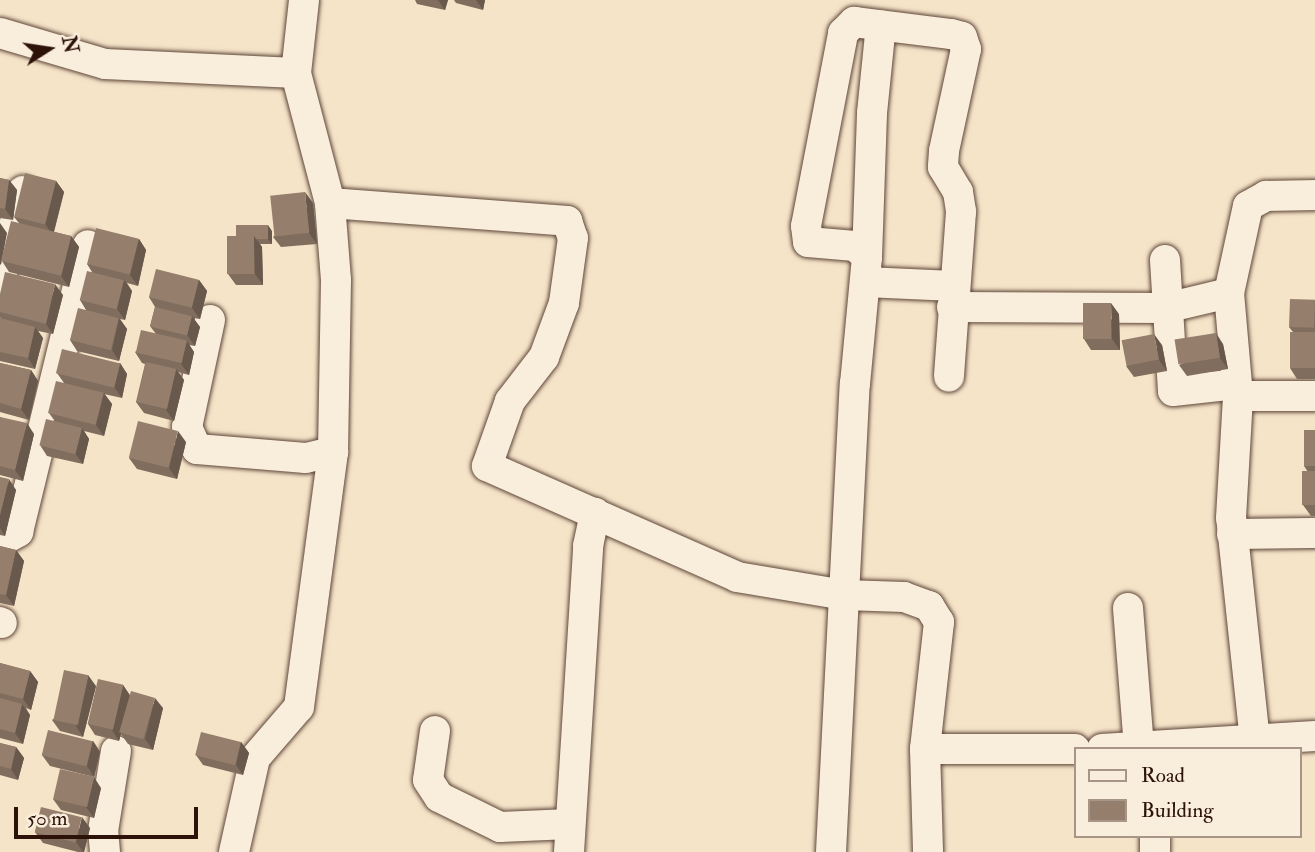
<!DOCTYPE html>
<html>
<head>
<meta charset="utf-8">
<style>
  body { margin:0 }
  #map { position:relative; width:1315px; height:852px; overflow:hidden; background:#f6e4c9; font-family:"IM FELL Double Pica",serif }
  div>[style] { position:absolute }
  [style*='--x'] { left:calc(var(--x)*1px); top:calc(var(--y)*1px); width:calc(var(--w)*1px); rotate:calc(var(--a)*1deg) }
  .roads { filter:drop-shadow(0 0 2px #5e4638) drop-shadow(0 0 2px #5e4638) }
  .minor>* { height:30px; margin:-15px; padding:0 15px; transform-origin:15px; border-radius:15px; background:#f9eddc }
  .wall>* { inset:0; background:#806d5d }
  .shaded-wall>* { inset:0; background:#68594c }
  .building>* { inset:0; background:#957f6c; transform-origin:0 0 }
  span { translate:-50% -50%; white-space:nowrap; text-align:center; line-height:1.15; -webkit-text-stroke:5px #f9eddc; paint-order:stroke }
  .legend { position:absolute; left:1074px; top:747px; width:228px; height:91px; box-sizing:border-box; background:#f9eddc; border:2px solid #a79587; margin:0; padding:9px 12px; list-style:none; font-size:21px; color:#2c1208 }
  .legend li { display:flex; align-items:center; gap:14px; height:35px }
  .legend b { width:35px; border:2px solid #a79587 }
  .north { position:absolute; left:14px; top:14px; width:70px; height:70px; -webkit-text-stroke:5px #f9eddc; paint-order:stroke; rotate:78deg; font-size:19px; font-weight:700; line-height:28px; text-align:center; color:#2c1208 }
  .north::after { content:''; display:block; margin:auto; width:24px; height:32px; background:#2c1208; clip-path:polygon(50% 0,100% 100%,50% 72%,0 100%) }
  .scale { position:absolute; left:14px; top:807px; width:184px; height:32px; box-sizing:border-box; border:4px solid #2c1208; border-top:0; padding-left:9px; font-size:21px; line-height:24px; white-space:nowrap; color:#2c1208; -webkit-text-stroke:5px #f9eddc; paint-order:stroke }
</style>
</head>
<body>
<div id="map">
  <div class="roads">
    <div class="minor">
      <i style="--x:0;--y:33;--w:109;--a:16.4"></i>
      <i style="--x:105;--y:64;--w:191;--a:2.7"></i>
      <i style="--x:330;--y:203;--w:238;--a:4.3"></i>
      <i style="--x:567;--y:221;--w:18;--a:71"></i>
      <i style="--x:573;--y:238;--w:66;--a:97.9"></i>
      <i style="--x:564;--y:303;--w:58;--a:110.3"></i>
      <i style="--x:544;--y:357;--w:56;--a:127.7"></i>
      <i style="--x:510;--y:401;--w:69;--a:109.5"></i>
      <i style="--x:487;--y:466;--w:274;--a:23.9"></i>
      <i style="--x:737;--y:577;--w:109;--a:9.5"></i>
      <i style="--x:844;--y:595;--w:60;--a:1.9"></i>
      <i style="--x:904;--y:597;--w:27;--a:20"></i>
      <i style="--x:929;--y:606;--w:19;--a:58"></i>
      <i style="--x:939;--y:622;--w:128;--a:96.3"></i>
      <i style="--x:925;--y:749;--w:103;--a:88.3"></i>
      <i style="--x:867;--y:257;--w:144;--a:-88"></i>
      <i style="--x:872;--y:113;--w:88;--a:-84.2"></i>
      <i style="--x:1165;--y:260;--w:131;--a:86.5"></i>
      <i style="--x:1173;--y:391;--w:64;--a:-6.2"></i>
      <i style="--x:0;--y:281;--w:93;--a:-75.7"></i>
      <i style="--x:865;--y:282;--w:89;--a:2.6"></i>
      <i style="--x:952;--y:307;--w:214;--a:0.3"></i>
      <i style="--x:1166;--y:308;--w:65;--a:-13.4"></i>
      <i style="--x:210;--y:320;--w:109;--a:102.1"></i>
      <i style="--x:187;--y:427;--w:24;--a:66"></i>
      <i style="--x:197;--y:449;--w:109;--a:4.7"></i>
      <i style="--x:306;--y:458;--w:28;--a:-13"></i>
      <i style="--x:333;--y:452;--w:172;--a:-89"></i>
      <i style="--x:336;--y:280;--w:77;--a:-94.5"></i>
      <i style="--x:330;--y:203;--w:134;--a:-104.7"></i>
      <i style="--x:296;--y:73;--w:73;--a:-83.7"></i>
      <i style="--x:1238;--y:396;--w:77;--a:0"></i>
      <i style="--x:1232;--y:534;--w:83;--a:-0.7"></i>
      <i style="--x:0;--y:542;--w:21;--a:-29"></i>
      <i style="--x:18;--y:532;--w:295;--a:-76.3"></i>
      <i style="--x:1128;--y:608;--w:139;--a:85.5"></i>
      <i style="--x:0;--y:622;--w:2;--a:27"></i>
      <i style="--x:435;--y:731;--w:49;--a:98.1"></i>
      <i style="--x:428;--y:780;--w:20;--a:57"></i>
      <i style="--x:439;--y:797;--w:68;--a:26.2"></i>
      <i style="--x:500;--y:827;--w:70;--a:-2.5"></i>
      <i style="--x:1255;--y:741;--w:224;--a:-96.1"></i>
      <i style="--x:1231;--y:518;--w:122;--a:-86.7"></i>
      <i style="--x:1238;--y:396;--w:103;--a:-95"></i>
      <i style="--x:1229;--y:293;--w:89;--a:-77.7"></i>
      <i style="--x:1248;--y:206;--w:21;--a:-29"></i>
      <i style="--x:1266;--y:196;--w:49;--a:-1.2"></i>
      <i style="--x:925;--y:749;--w:150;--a:0"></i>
      <i style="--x:1102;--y:749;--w:213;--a:-3.5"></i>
      <i style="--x:1155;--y:836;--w:16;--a:90"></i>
      <i style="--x:105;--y:852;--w:21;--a:-95"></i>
      <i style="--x:103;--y:831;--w:81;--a:-80.8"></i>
      <i style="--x:234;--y:852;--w:96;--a:-77.4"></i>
      <i style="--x:255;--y:758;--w:67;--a:-49.2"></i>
      <i style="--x:299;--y:707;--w:257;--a:-82.4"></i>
      <i style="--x:569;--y:852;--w:307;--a:-86.4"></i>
      <i style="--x:588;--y:546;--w:34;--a:-78"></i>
      <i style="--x:831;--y:852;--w:469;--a:-87.1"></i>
      <i style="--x:855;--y:384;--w:128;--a:-84.6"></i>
      <i style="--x:867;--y:257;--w:16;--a:-137"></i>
      <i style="--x:855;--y:246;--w:47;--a:-175.1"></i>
      <i style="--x:808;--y:242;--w:16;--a:-97"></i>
      <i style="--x:806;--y:226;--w:197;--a:-79.1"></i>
      <i style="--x:843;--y:33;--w:16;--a:-45"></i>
      <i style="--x:854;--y:22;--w:98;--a:7.1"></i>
      <i style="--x:951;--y:34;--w:11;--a:15"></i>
      <i style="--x:962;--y:37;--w:13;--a:72"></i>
      <i style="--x:966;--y:49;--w:104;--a:102.2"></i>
      <i style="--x:944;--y:151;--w:16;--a:94"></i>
      <i style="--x:943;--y:167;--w:29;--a:59"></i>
      <i style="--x:958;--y:192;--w:20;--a:81"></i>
      <i style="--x:961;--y:212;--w:165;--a:94.2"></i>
    </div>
  </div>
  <div class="wall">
    <i style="clip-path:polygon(415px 0,448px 0,445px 10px,417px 4px)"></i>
    <i style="clip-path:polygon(454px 0,485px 0,483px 10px,456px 3px)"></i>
    <i style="clip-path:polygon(0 178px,9px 180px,17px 190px,13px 220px,0 218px)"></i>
    <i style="clip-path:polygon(56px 181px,64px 192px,54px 232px,71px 236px,79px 247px,69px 287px,9px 272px,2px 261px,19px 223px,14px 217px)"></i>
    <i style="clip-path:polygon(313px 203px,317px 244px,281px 247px,273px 237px)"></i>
    <i style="clip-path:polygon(272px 231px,272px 244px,260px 244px,262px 247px,263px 285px,236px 285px,228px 274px,236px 236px)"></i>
    <i style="clip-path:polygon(139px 239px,146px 250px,138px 286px,127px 283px,132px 291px,125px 320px,120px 319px,127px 329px,119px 361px,77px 351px,70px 340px,86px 310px,80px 300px,92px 272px,87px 264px)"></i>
    <i style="clip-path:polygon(199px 280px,207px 291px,200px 319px,193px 318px,200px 327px,195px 346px,189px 345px,194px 352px,189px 375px,178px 372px,184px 380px,174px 421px,144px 413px,136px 402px,145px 364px,142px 363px,135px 352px,156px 334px,150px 326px,155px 307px,149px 297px)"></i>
    <i style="clip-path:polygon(0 294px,63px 295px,53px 334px,38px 331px,43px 338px,35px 369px,0 361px,0 318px,1px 319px,0 317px)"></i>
    <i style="clip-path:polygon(1315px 300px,1315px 379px,1297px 379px,1290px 368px,1293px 332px,1289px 327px)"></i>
    <i style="clip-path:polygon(1119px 314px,1120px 350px,1091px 350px,1084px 339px)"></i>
    <i style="clip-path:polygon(1223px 344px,1228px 369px,1187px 376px,1179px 365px)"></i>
    <i style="clip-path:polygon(1162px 345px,1167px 371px,1134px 377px,1126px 366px)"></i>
    <i style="clip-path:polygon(0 363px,31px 370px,38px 381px,29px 420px,0 412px)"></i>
    <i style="clip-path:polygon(120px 363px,127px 374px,122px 398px,104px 394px,112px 404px,104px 436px,84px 431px,89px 439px,83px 464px,47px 456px,40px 445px,54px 420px,49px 413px,64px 383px,57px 373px)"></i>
    <i style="clip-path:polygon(0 417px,34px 434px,23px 481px,0 475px)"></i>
    <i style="clip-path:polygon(1315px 430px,1315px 516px,1311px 516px,1303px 505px,1308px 472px,1304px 466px)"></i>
    <i style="clip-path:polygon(186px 442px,177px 479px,137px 469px,129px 458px)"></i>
    <i style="clip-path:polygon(0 477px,16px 490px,5px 536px,0 535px)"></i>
    <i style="clip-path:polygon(0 546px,16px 550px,24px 561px,14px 606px,0 603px)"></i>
    <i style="clip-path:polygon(0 663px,30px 671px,38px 682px,31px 710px,26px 708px,30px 715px,23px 744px,0 738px)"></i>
    <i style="clip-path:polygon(123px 685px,130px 695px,163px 708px,153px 750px,128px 744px,121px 734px,119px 741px,95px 735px,88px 724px)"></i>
    <i style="clip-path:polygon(96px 686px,83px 737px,60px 731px,52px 720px)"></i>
    <i style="clip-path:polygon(93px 741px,100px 752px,94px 777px,50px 766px,42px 755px)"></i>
    <i style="clip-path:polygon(241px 742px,249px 753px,243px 775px,203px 765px,196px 755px)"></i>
    <i style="clip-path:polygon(0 743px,16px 747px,24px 758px,18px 780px,0 775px)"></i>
    <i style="clip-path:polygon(101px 788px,94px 818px,61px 810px,53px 799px)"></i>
    <i style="clip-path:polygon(90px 828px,84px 852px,78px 852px,43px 843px,35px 832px)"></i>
  </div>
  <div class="shaded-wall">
    <i style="clip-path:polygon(438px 0,448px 0,445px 10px)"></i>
    <i style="clip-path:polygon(476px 0,485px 0,483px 10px)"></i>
    <i style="clip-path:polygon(9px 180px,17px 190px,13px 220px,5px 209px)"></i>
    <i style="clip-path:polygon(56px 181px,64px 192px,53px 235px,45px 224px)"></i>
    <i style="clip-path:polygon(305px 192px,313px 203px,317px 244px,309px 233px)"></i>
    <i style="clip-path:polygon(0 223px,7px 233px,1px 265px,0 264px)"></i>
    <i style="clip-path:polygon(268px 225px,272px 231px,272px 244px,268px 239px)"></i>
    <i style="clip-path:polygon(71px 236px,79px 247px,69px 287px,61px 276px)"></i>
    <i style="clip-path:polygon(254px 236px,262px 247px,263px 285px,255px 274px)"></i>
    <i style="clip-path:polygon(139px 239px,146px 250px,138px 286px,130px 275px)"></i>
    <i style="clip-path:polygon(124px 280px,132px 291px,125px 320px,117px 309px)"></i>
    <i style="clip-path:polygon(199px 280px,207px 291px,200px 319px,192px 308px)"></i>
    <i style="clip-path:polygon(55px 284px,63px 295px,53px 334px,46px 324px)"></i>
    <i style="clip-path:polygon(1111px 303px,1119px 314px,1120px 350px,1112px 339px)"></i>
    <i style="clip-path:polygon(192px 316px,200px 327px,195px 346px,187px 335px)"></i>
    <i style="clip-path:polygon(119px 318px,127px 329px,119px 361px,112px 350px)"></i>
    <i style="clip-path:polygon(35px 327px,43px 338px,35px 369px,28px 358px)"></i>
    <i style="clip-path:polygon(1216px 333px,1223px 344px,1228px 369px,1220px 358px)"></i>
    <i style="clip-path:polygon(1154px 334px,1162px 345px,1167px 371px,1159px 360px)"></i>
    <i style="clip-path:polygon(187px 341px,194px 352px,189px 375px,181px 364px)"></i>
    <i style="clip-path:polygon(120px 363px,127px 374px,122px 398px,114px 387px)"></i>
    <i style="clip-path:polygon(176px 369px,184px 380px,174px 421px,166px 410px)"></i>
    <i style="clip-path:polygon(31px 370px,38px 381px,29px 420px,21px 409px)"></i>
    <i style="clip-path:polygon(104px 393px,112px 404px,104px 436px,96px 425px)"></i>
    <i style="clip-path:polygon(27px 423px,34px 434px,23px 481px,15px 470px)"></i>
    <i style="clip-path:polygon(82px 428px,89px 439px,83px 464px,75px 453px)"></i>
    <i style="clip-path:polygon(178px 431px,186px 442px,177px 479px,169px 468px)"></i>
    <i style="clip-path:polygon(9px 479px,16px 490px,5px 536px,0 528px,0 515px)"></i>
    <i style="clip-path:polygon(16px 550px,24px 561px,14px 606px,6px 595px)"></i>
    <i style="clip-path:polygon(30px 671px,38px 682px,31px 710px,23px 699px)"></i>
    <i style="clip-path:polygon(88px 675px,96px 686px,83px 737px,76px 726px)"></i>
    <i style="clip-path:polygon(123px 685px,130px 696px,119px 741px,112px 730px)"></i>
    <i style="clip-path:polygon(155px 698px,163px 708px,153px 750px,145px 739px)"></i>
    <i style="clip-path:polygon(22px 704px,30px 715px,23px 744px,15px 733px)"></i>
    <i style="clip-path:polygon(93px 741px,100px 752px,94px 777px,87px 766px)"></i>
    <i style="clip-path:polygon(241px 742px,249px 753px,243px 775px,236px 765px)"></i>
    <i style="clip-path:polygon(16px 747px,24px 758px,18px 780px,11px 769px)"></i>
    <i style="clip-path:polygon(94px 777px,101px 788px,94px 818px,86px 807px)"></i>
    <i style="clip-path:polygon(82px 817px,90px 828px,84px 852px,83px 852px,76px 842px)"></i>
  </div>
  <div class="building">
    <i style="left:25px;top:173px;width:32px;height:45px;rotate:14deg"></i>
    <i style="clip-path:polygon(0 178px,9px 180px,5px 209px,0 208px)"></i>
    <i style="left:305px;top:192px;width:41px;height:35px;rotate:84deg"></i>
    <i style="left:11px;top:221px;width:62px;height:41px;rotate:14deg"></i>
    <i style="clip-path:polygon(236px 225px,268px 225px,268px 239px,256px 239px,254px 236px,236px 236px)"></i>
    <i style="left:96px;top:228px;width:44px;height:37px;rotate:14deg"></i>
    <i style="left:227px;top:236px;width:27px;height:38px"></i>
    <i style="left:156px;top:269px;width:44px;height:29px;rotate:14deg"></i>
    <i style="left:87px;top:271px;width:38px;height:30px;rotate:14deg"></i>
    <i style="clip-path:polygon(5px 272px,55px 284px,46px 324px,0 312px,0 294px)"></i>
    <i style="left:1290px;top:299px;width:25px;height:28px;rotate:2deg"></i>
    <i style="left:1083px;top:303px;width:28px;height:36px"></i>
    <i style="left:155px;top:307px;width:38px;height:20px;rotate:14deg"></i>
    <i style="left:78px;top:308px;width:42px;height:33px;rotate:14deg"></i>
    <i style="clip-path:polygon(0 318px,35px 327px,28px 358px,0 352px)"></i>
    <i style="left:141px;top:330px;width:47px;height:23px;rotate:13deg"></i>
    <i style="left:1290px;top:332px;width:25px;height:36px"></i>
    <i style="left:1216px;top:333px;width:25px;height:42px;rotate:81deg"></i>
    <i style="left:1154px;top:334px;width:26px;height:33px;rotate:79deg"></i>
    <i style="left:62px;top:349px;width:60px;height:25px;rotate:14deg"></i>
    <i style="left:146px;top:362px;width:31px;height:41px;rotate:13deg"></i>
    <i style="clip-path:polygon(0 363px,31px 370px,21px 409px,0 403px)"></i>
    <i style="left:56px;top:381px;width:49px;height:33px;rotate:14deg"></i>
    <i style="clip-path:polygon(0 417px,27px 423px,15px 470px,0 466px)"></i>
    <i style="left:46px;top:419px;width:37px;height:27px;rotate:14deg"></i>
    <i style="left:138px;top:421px;width:41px;height:38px;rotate:14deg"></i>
    <i style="left:1315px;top:430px;width:36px;height:11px;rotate:90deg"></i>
    <i style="left:1315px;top:471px;width:34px;height:13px;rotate:90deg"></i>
    <i style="clip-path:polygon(0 477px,9px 479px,0 515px)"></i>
    <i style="clip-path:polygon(0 546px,16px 550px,6px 595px,0 594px)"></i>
    <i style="clip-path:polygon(0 663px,30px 671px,23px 699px,0 693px)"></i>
    <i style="left:64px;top:670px;width:25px;height:51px;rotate:12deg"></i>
    <i style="left:98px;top:679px;width:26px;height:46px;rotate:13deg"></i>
    <i style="left:131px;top:691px;width:25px;height:43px;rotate:16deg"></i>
    <i style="clip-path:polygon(0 698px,22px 704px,15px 733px,0 729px)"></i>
    <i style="left:48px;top:730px;width:46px;height:26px;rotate:14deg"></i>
    <i style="left:201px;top:732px;width:41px;height:24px;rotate:14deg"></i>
    <i style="clip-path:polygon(0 743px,16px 747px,11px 769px,0 766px)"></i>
    <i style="left:60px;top:769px;width:35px;height:31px;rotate:13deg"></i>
    <i style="left:41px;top:807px;width:42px;height:26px;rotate:14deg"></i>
  </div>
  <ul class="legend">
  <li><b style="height:9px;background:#f9eddc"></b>Road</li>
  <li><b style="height:19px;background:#957f6c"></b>Building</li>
  </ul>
  <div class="north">N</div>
  <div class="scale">50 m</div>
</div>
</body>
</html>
